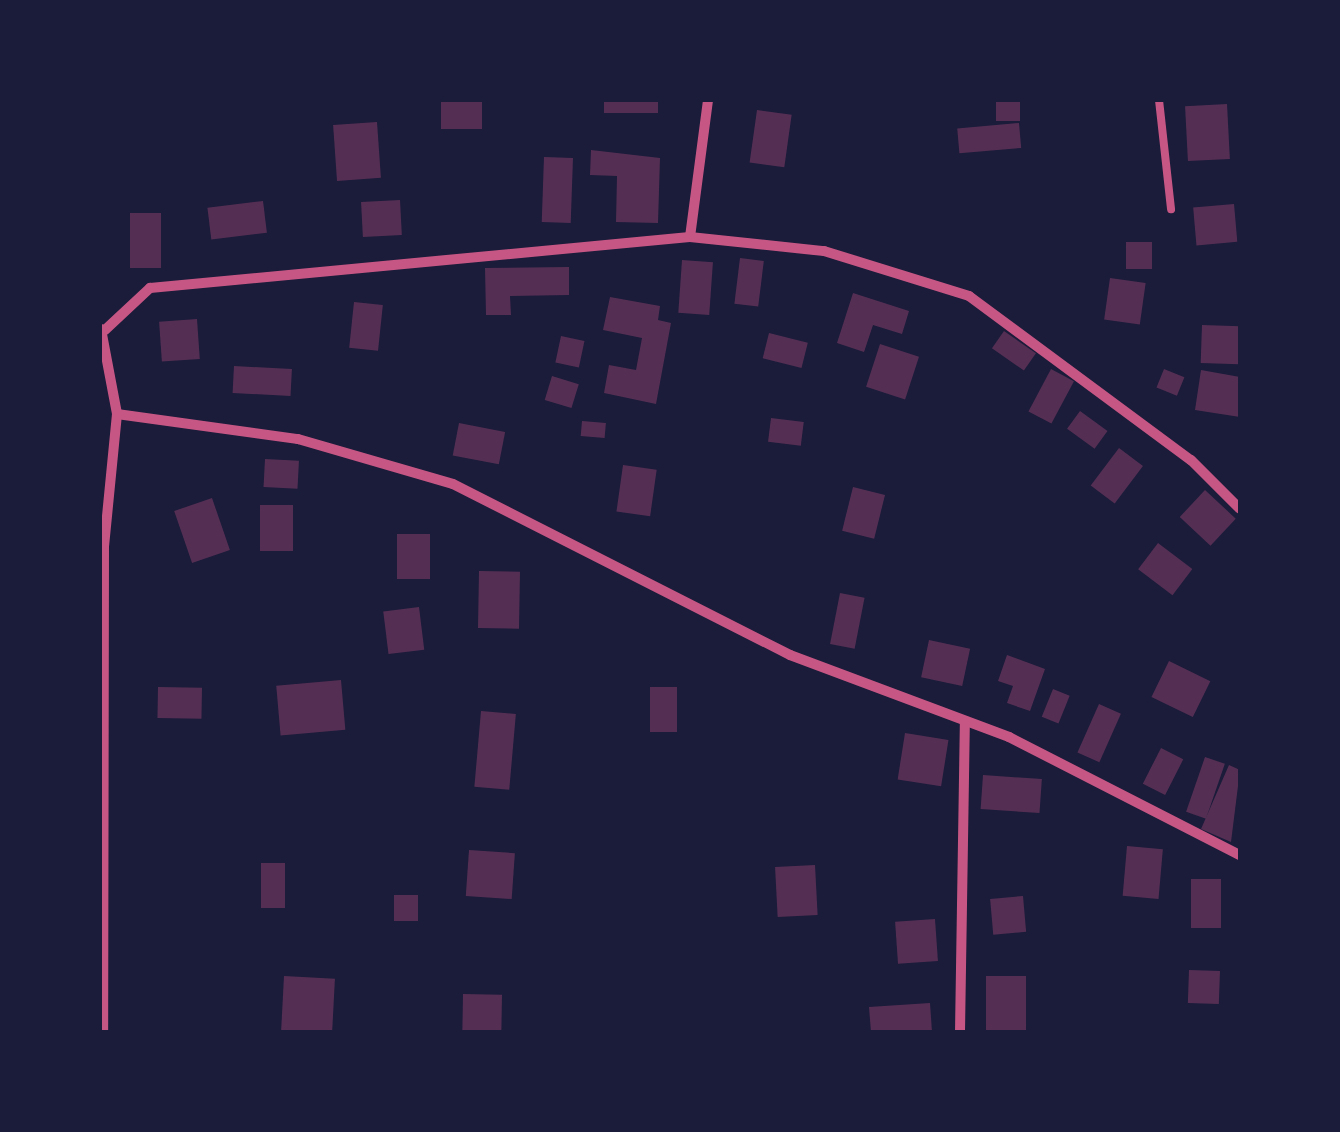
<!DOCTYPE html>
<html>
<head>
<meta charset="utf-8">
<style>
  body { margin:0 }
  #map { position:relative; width:1340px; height:1132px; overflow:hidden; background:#1b1b3a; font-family:Mulish,sans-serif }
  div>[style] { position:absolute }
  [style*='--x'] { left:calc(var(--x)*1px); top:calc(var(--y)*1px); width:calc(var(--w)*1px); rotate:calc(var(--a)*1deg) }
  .building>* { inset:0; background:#542f53; transform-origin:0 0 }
  .service>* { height:8px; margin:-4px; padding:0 4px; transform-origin:4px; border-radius:4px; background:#c65784 }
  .minor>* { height:10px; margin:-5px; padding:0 5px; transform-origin:5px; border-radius:5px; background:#c65784 }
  span { translate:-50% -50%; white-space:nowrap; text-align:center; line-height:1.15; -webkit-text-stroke:10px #1b1b3a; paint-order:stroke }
  .frame { position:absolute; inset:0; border:102px solid #1b1b3a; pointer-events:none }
</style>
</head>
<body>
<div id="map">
  <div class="building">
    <i style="left:441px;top:100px;width:41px;height:29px"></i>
    <i style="left:604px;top:100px;width:54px;height:13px"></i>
    <i style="left:996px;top:100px;width:24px;height:21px"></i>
    <i style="left:1227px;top:104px;width:55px;height:42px;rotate:87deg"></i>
    <i style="left:757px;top:110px;width:35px;height:53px;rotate:8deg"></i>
    <i style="left:377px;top:122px;width:56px;height:44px;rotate:86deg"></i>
    <i style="left:1019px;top:123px;width:25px;height:62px;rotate:85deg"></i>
    <i style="clip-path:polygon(591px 150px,660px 158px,658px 223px,616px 222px,617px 176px,590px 175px)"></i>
    <i style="left:544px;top:157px;width:29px;height:65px;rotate:2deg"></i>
    <i style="left:400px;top:200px;width:35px;height:39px;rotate:87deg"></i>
    <i style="left:263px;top:201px;width:32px;height:56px;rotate:83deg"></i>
    <i style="left:1234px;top:204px;width:38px;height:41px;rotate:85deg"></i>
    <i style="left:130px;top:213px;width:31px;height:55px"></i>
    <i style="left:1126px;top:242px;width:26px;height:27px"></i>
    <i style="left:740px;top:258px;width:24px;height:46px;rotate:7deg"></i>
    <i style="left:682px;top:260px;width:31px;height:53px;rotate:4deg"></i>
    <i style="clip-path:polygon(569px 267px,569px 295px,510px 296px,511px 315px,486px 315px,485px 268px)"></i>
    <i style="left:1110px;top:278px;width:36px;height:42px;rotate:8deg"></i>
    <i style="clip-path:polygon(853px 293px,909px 311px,902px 334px,873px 325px,864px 352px,837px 343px)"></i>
    <i style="clip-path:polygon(610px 297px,660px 306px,658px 320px,671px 323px,656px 404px,604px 393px,609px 365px,636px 370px,642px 338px,603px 330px)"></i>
    <i style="left:354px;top:302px;width:29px;height:46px;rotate:6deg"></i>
    <i style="left:197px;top:319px;width:40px;height:38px;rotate:86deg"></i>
    <i style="left:1202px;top:325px;width:38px;height:38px;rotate:2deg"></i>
    <i style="left:1004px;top:331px;width:39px;height:21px;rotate:35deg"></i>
    <i style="left:769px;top:333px;width:40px;height:26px;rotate:14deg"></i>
    <i style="left:561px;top:336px;width:24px;height:27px;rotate:12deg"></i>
    <i style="left:880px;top:344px;width:41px;height:45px;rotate:18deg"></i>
    <i style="left:234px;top:366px;width:58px;height:27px;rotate:3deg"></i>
    <i style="left:1051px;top:369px;width:26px;height:48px;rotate:28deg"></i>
    <i style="left:1164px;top:369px;width:22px;height:20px;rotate:22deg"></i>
    <i style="clip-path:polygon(1201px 370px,1240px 377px,1240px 417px,1195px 410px)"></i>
    <i style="left:552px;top:376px;width:28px;height:25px;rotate:17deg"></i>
    <i style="left:1080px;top:411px;width:34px;height:22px;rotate:36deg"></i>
    <i style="left:771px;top:418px;width:33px;height:24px;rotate:7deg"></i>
    <i style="left:582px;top:421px;width:24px;height:15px;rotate:5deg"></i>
    <i style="left:459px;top:423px;width:47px;height:33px;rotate:11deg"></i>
    <i style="left:1119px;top:448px;width:30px;height:47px;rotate:37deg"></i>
    <i style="left:265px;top:459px;width:34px;height:28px;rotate:3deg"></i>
    <i style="left:623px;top:465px;width:34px;height:47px;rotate:8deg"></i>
    <i style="left:853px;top:487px;width:33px;height:45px;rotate:14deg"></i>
    <i style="left:1205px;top:490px;width:42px;height:37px;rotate:43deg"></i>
    <i style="left:212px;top:498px;width:55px;height:40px;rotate:71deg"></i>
    <i style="left:260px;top:505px;width:33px;height:46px"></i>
    <i style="left:397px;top:534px;width:33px;height:45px"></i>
    <i style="left:1158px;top:543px;width:43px;height:33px;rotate:37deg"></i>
    <i style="left:479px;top:571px;width:41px;height:57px;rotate:1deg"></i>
    <i style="left:840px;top:593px;width:25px;height:52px;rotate:11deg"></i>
    <i style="left:419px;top:607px;width:43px;height:36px;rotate:83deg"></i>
    <i style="left:929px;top:640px;width:42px;height:38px;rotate:12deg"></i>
    <i style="clip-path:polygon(1007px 655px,1045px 669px,1030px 711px,1007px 703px,1013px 686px,998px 681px)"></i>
    <i style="left:1169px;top:661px;width:46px;height:40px;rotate:26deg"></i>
    <i style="left:341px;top:680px;width:50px;height:65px;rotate:85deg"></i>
    <i style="left:158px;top:687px;width:44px;height:31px;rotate:1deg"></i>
    <i style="left:650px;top:687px;width:27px;height:45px"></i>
    <i style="left:1053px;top:689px;width:18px;height:30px;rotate:22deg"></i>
    <i style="left:1099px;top:704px;width:24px;height:53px;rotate:24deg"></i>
    <i style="left:481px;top:711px;width:35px;height:76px;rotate:5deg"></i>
    <i style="left:905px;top:733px;width:44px;height:47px;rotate:9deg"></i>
    <i style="left:1161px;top:748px;width:25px;height:40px;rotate:27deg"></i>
    <i style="left:1205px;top:757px;width:21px;height:58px;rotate:19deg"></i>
    <i style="clip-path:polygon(1229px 765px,1240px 770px,1231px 842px,1201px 829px)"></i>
    <i style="left:983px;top:775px;width:59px;height:34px;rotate:4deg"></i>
    <i style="left:1127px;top:846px;width:36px;height:50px;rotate:5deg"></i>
    <i style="left:469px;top:850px;width:46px;height:46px;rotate:4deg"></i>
    <i style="left:261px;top:863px;width:24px;height:45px"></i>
    <i style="left:815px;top:865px;width:50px;height:40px;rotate:87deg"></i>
    <i style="left:1191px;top:879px;width:30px;height:49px"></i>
    <i style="left:394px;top:895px;width:24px;height:26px"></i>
    <i style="left:1023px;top:896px;width:36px;height:33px;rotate:85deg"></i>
    <i style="left:935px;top:919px;width:42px;height:40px;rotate:86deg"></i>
    <i style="left:1189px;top:970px;width:31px;height:33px;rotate:2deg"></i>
    <i style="left:284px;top:976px;width:51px;height:56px;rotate:3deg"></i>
    <i style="left:986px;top:976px;width:40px;height:56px"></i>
    <i style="left:463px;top:994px;width:39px;height:38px;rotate:1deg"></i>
    <i style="clip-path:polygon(930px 1003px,932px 1032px,871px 1032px,869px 1007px)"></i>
  </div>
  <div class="service">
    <i style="--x:1159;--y:100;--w:110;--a:83.7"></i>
  </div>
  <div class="minor">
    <i style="--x:690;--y:237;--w:138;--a:-82.5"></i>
    <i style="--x:101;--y:329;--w:86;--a:79.3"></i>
    <i style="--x:117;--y:414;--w:133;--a:95.6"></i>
    <i style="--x:104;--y:546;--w:486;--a:90.1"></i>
    <i style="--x:105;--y:330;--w:62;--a:-43"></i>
    <i style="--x:150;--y:288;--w:542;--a:-5.4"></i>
    <i style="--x:690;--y:237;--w:135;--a:6"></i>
    <i style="--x:824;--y:251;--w:152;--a:17.2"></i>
    <i style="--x:969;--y:296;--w:276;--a:36.5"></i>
    <i style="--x:1191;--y:460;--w:69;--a:45"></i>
    <i style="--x:117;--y:414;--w:183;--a:7.9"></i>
    <i style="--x:298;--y:439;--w:161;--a:16.2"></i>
    <i style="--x:453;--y:484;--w:378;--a:26.9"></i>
    <i style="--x:790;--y:655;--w:234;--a:20.5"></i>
    <i style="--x:1009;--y:737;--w:259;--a:27.1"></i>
    <i style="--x:960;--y:1032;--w:311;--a:-89.1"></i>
  </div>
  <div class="frame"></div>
</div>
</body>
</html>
